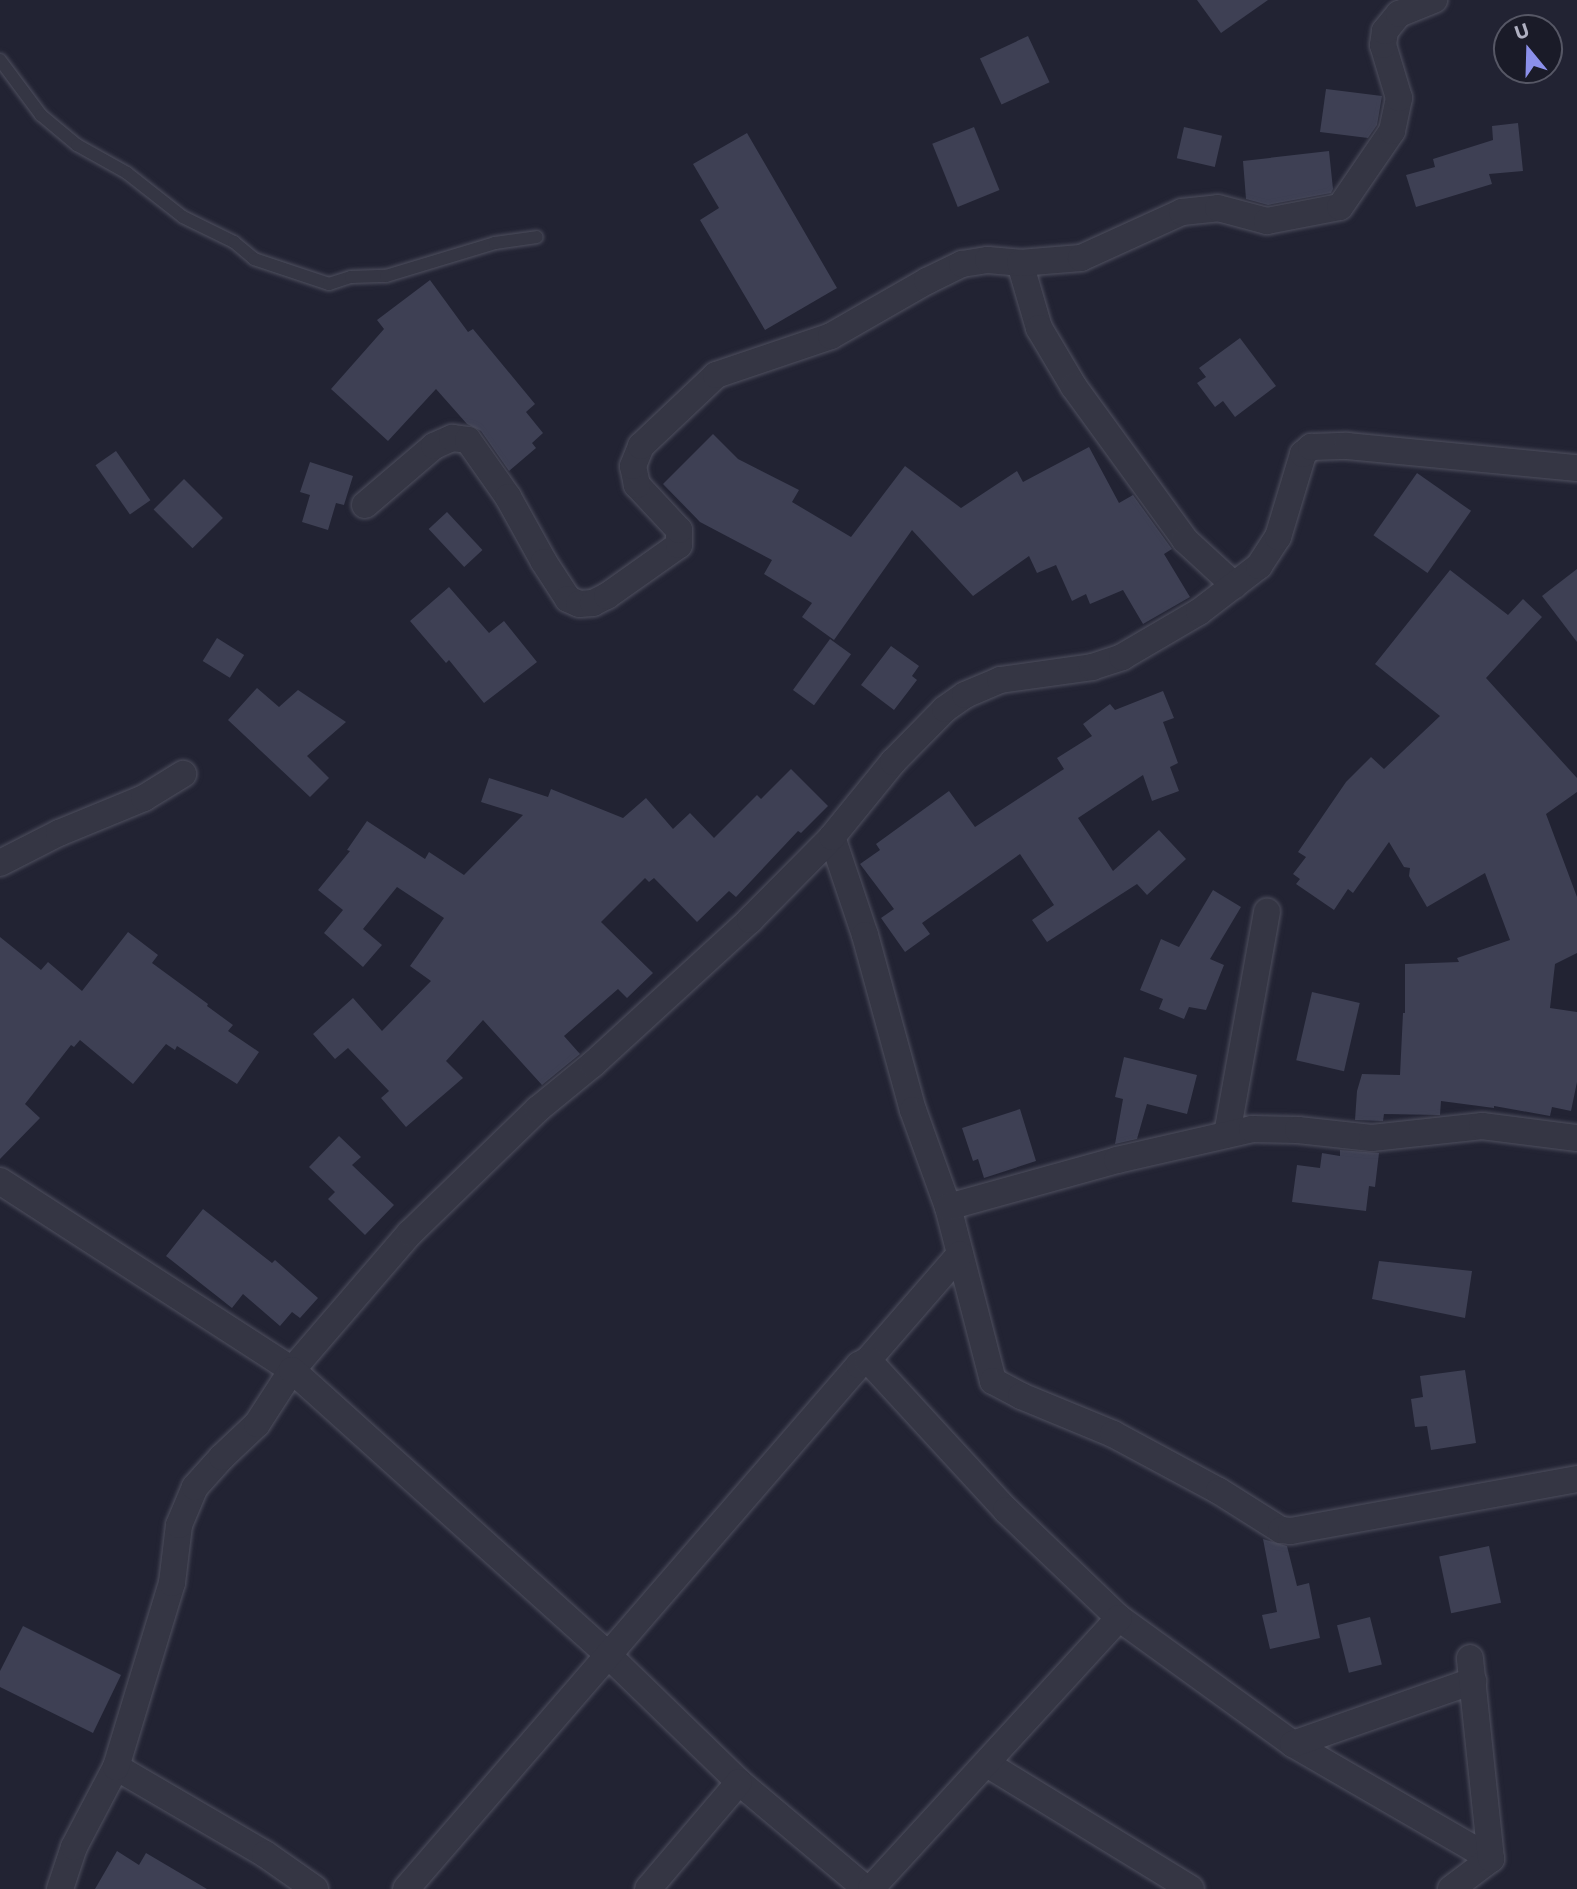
<!DOCTYPE html>
<html>
<head>
<meta charset="utf-8">
<style>
  body { margin:0 }
  #map { position:relative; width:1577px; height:1889px; overflow:hidden; background:#222333; font-family:Commissioner,sans-serif }
  div>[style] { position:absolute }
  [style*='--x'] { left:calc(var(--x)*1px); top:calc(var(--y)*1px); width:calc(var(--w)*1px); rotate:calc(var(--a)*1deg) }
  .building>* { inset:0; background:#3e4054; transform-origin:0 0 }
  .roads { filter:drop-shadow(0 0 2px #4f505f) drop-shadow(0 0 2px #4f505f) }
  .service>* { height:12px; margin:-6px; padding:0 6px; transform-origin:6px; border-radius:6px; background:#353644 }
  .minor>* { height:26px; margin:-13px; padding:0 13px; transform-origin:13px; border-radius:13px; background:#353644 }
  span { translate:-50% -50%; white-space:nowrap; text-align:center; line-height:1.15; -webkit-text-stroke:5px #1a1b28; paint-order:stroke }
  .north { position:absolute; left:1493px; top:14px; width:70px; height:70px; box-sizing:border-box; background:#1a1b28; border:2px solid #565765; border-radius:50%; rotate:341deg; font-size:19px; font-weight:700; line-height:28px; text-align:center; color:#afb0c1 }
  .north::after { content:''; display:block; margin:auto; width:24px; height:32px; background:#8b90ea; clip-path:polygon(50% 0,100% 100%,50% 72%,0 100%) }
</style>
</head>
<body>
<div id="map">
  <div class="building">
    <i style="clip-path:polygon(1197px 0,1268px 0,1221px 33px)"></i>
    <i style="left:1028px;top:36px;width:51px;height:53px;rotate:65deg"></i>
    <i style="clip-path:polygon(1326px 89px,1382px 96px,1377px 125px,1368px 138px,1320px 132px)"></i>
    <i style="clip-path:polygon(1518px 123px,1523px 171px,1489px 174px,1492px 184px,1416px 207px,1406px 175px,1435px 167px,1433px 159px,1493px 140px,1492px 126px)"></i>
    <i style="left:974px;top:127px;width:68px;height:45px;rotate:68deg"></i>
    <i style="left:1184px;top:127px;width:39px;height:32px;rotate:13deg"></i>
    <i style="clip-path:polygon(747px 133px,837px 288px,765px 330px,700px 220px,719px 208px,693px 164px)"></i>
    <i style="clip-path:polygon(1329px 151px,1333px 189px,1331px 193px,1268px 205px,1246px 199px,1243px 161px)"></i>
    <i style="clip-path:polygon(430px 280px,468px 332px,473px 329px,535px 404px,526px 412px,543px 433px,532px 443px,536px 448px,509px 471px,481px 431px,467px 424px,436px 389px,388px 441px,331px 389px,384px 329px,377px 320px)"></i>
    <i style="clip-path:polygon(1240px 338px,1276px 386px,1235px 417px,1223px 401px,1215px 407px,1197px 383px,1206px 377px,1199px 368px)"></i>
    <i style="clip-path:polygon(713px 434px,738px 459px,799px 490px,792px 502px,851px 537px,905px 466px,961px 508px,1017px 471px,1023px 482px,1089px 447px,1119px 503px,1133px 495px,1172px 549px,1164px 554px,1190px 597px,1143px 624px,1123px 590px,1090px 604px,1086px 594px,1072px 601px,1056px 565px,1037px 573px,1029px 556px,973px 596px,912px 530px,834px 640px,802px 617px,812px 603px,764px 574px,772px 560px,700px 522px,663px 484px)"></i>
    <i style="left:116px;top:451px;width:60px;height:25px;rotate:55deg"></i>
    <i style="clip-path:polygon(310px 462px,353px 476px,344px 505px,336px 503px,328px 530px,302px 522px,310px 495px,300px 492px)"></i>
    <i style="left:1417px;top:473px;width:66px;height:76px;rotate:35deg"></i>
    <i style="left:184px;top:479px;width:55px;height:43px;rotate:45deg"></i>
    <i style="left:447px;top:512px;width:52px;height:25px;rotate:47deg"></i>
    <i style="clip-path:polygon(1577px 569px,1577px 642px,1542px 596px)"></i>
    <i style="clip-path:polygon(1450px 570px,1508px 615px,1523px 599px,1542px 617px,1486px 678px,1577px 778px,1577px 792px,1546px 814px,1577px 897px,1577px 953px,1555px 964px,1550px 1008px,1577px 1012px,1577px 1082px,1571px 1111px,1552px 1107px,1550px 1116px,1494px 1106px,1494px 1108px,1441px 1101px,1440px 1115px,1384px 1114px,1383px 1121px,1355px 1120px,1357px 1091px,1362px 1074px,1400px 1075px,1403px 1013px,1405px 1013px,1405px 964px,1459px 962px,1457px 958px,1510px 940px,1485px 873px,1427px 907px,1409px 876px,1410px 868px,1404px 867px,1389px 842px,1353px 893px,1348px 889px,1334px 910px,1296px 884px,1300px 879px,1293px 874px,1306px 857px,1298px 852px,1346px 782px,1371px 757px,1384px 769px,1440px 716px,1375px 664px)"></i>
    <i style="clip-path:polygon(449px 587px,489px 633px,504px 621px,537px 662px,484px 703px,449px 660px,446px 663px,410px 621px)"></i>
    <i style="left:217px;top:638px;width:32px;height:27px;rotate:32deg"></i>
    <i style="left:830px;top:639px;width:26px;height:63px;rotate:36deg"></i>
    <i style="clip-path:polygon(891px 646px,919px 666px,912px 676px,917px 680px,894px 710px,861px 685px)"></i>
    <i style="clip-path:polygon(257px 688px,279px 707px,298px 690px,346px 722px,307px 756px,329px 778px,310px 797px,228px 720px)"></i>
    <i style="clip-path:polygon(1163px 691px,1174px 718px,1163px 722px,1178px 763px,1170px 767px,1179px 791px,1152px 801px,1143px 775px,1078px 818px,1113px 871px,1159px 830px,1186px 859px,1147px 895px,1137px 884px,1047px 942px,1032px 920px,1054px 905px,1020px 854px,922px 923px,930px 934px,905px 952px,881px 918px,894px 909px,860px 864px,880px 850px,876px 844px,949px 791px,975px 827px,1064px 769px,1057px 758px,1092px 736px,1083px 724px,1110px 704px,1115px 710px)"></i>
    <i style="clip-path:polygon(791px 769px,828px 806px,801px 833px,798px 831px,736px 897px,729px 891px,697px 922px,654px 878px,649px 882px,645px 878px,601px 922px,653px 973px,627px 998px,618px 989px,564px 1036px,580px 1054px,542px 1085px,483px 1020px,446px 1061px,463px 1078px,406px 1127px,381px 1098px,389px 1091px,348px 1048px,335px 1059px,313px 1034px,353px 998px,382px 1031px,431px 981px,410px 966px,444px 918px,397px 887px,363px 929px,382px 945px,363px 967px,324px 933px,343px 910px,318px 890px,350px 851px,347px 850px,367px 821px,425px 859px,429px 852px,464px 875px,523px 815px,481px 802px,489px 778px,548px 797px,551px 789px,623px 818px,646px 798px,673px 829px,690px 813px,714px 838px,757px 795px,761px 799px)"></i>
    <i style="clip-path:polygon(1213px 890px,1241px 907px,1210px 959px,1224px 965px,1206px 1010px,1189px 1007px,1184px 1019px,1159px 1009px,1163px 999px,1140px 990px,1161px 939px,1179px 947px)"></i>
    <i style="clip-path:polygon(128px 932px,158px 955px,152px 963px,208px 1004px,207px 1006px,233px 1025px,228px 1031px,259px 1052px,237px 1084px,177px 1046px,175px 1050px,166px 1044px,133px 1084px,80px 1040px,74px 1047px,71px 1045px,25px 1104px,40px 1118px,0 1159px,0 937px,41px 970px,48px 962px,82px 991px)"></i>
    <i style="left:1312px;top:992px;width:49px;height:70px;rotate:13deg"></i>
    <i style="clip-path:polygon(1124px 1057px,1197px 1075px,1187px 1114px,1147px 1104px,1137px 1139px,1115px 1144px,1123px 1099px,1115px 1097px)"></i>
    <i style="clip-path:polygon(1020px 1109px,1036px 1161px,984px 1178px,978px 1159px,973px 1161px,962px 1128px)"></i>
    <i style="clip-path:polygon(339px 1136px,361px 1157px,352px 1165px,394px 1205px,365px 1235px,328px 1199px,335px 1192px,309px 1167px)"></i>
    <i style="clip-path:polygon(1340px 1150px,1379px 1153px,1375px 1187px,1369px 1186px,1366px 1211px,1292px 1202px,1297px 1165px,1320px 1168px,1322px 1153px,1340px 1156px)"></i>
    <i style="clip-path:polygon(203px 1209px,272px 1263px,275px 1260px,318px 1298px,300px 1318px,292px 1312px,280px 1326px,243px 1294px,232px 1308px,166px 1256px)"></i>
    <i style="clip-path:polygon(1379px 1261px,1472px 1271px,1465px 1318px,1372px 1299px)"></i>
    <i style="clip-path:polygon(1465px 1370px,1476px 1443px,1431px 1450px,1427px 1426px,1415px 1427px,1411px 1399px,1423px 1397px,1420px 1376px)"></i>
    <i style="clip-path:polygon(1263px 1539px,1287px 1546px,1297px 1586px,1309px 1583px,1320px 1638px,1270px 1649px,1262px 1615px,1277px 1612px)"></i>
    <i style="left:1489px;top:1546px;width:58px;height:51px;rotate:78deg"></i>
    <i style="left:1370px;top:1617px;width:49px;height:34px;rotate:76deg"></i>
    <i style="clip-path:polygon(23px 1626px,121px 1675px,93px 1733px,0 1687px,0 1671px)"></i>
    <i style="clip-path:polygon(117px 1851px,139px 1865px,146px 1853px,207px 1889px,95px 1889px)"></i>
  </div>
  <div class="roads">
    <div class="service">
      <i style="--x:0;--y:60;--w:69;--a:53.3"></i>
      <i style="--x:41;--y:115;--w:47;--a:39.8"></i>
      <i style="--x:77;--y:145;--w:57;--a:29.2"></i>
      <i style="--x:127;--y:173;--w:71;--a:38.2"></i>
      <i style="--x:183;--y:217;--w:57;--a:26.1"></i>
      <i style="--x:234;--y:242;--w:26;--a:40"></i>
      <i style="--x:254;--y:259;--w:79;--a:18.4"></i>
      <i style="--x:329;--y:284;--w:23;--a:-18"></i>
      <i style="--x:351;--y:277;--w:35;--a:-2"></i>
      <i style="--x:386;--y:276;--w:114;--a:-16.8"></i>
      <i style="--x:495;--y:243;--w:42;--a:-8.1"></i>
    </div>
    <div class="minor">
      <i style="--x:1020;--y:263;--w:68;--a:73.7"></i>
      <i style="--x:1039;--y:328;--w:69;--a:59.3"></i>
      <i style="--x:1074;--y:387;--w:189;--a:54"></i>
      <i style="--x:1185;--y:540;--w:67;--a:42.6"></i>
      <i style="--x:365;--y:505;--w:91;--a:-40.5"></i>
      <i style="--x:434;--y:446;--w:20;--a:-24"></i>
      <i style="--x:452;--y:438;--w:16;--a:7"></i>
      <i style="--x:468;--y:440;--w:70;--a:54.9"></i>
      <i style="--x:508;--y:497;--w:74;--a:61"></i>
      <i style="--x:544;--y:562;--w:44;--a:57"></i>
      <i style="--x:568;--y:599;--w:12;--a:24"></i>
      <i style="--x:579;--y:604;--w:14;--a:-4"></i>
      <i style="--x:593;--y:603;--w:16;--a:-27"></i>
      <i style="--x:607;--y:596;--w:88;--a:-35.3"></i>
      <i style="--x:679;--y:545;--w:15;--a:-90"></i>
      <i style="--x:679;--y:530;--w:62;--a:-133"></i>
      <i style="--x:637;--y:485;--w:19;--a:-102"></i>
      <i style="--x:633;--y:466;--w:22;--a:-68"></i>
      <i style="--x:641;--y:446;--w:103;--a:-43.4"></i>
      <i style="--x:716;--y:375;--w:121;--a:-18.7"></i>
      <i style="--x:831;--y:336;--w:111;--a:-29.8"></i>
      <i style="--x:927;--y:281;--w:39;--a:-26"></i>
      <i style="--x:962;--y:264;--w:26;--a:-9"></i>
      <i style="--x:988;--y:260;--w:32;--a:5"></i>
      <i style="--x:1020;--y:263;--w:61;--a:-4.7"></i>
      <i style="--x:1081;--y:258;--w:111;--a:-24.5"></i>
      <i style="--x:1182;--y:212;--w:36;--a:-6"></i>
      <i style="--x:1218;--y:208;--w:51;--a:14.9"></i>
      <i style="--x:1267;--y:221;--w:74;--a:-10.9"></i>
      <i style="--x:1340;--y:207;--w:92;--a:-55.6"></i>
      <i style="--x:1392;--y:131;--w:34;--a:-78"></i>
      <i style="--x:1399;--y:98;--w:55;--a:-106.8"></i>
      <i style="--x:1383;--y:45;--w:14;--a:-82"></i>
      <i style="--x:1385;--y:31;--w:22;--a:-51"></i>
      <i style="--x:1399;--y:14;--w:38;--a:-22"></i>
      <i style="--x:832;--y:837;--w:103;--a:71.4"></i>
      <i style="--x:865;--y:935;--w:181;--a:74.7"></i>
      <i style="--x:913;--y:1110;--w:103;--a:70.2"></i>
      <i style="--x:948;--y:1207;--w:180;--a:75.5"></i>
      <i style="--x:993;--y:1381;--w:32;--a:28"></i>
      <i style="--x:1021;--y:1396;--w:100;--a:22.4"></i>
      <i style="--x:1113;--y:1434;--w:120;--a:28.3"></i>
      <i style="--x:1219;--y:1491;--w:73;--a:32.2"></i>
      <i style="--x:1281;--y:1530;--w:10;--a:6"></i>
      <i style="--x:1291;--y:1531;--w:291;--a:-10.3"></i>
      <i style="--x:0;--y:863;--w:66;--a:-27"></i>
      <i style="--x:59;--y:833;--w:92;--a:-22.4"></i>
      <i style="--x:144;--y:798;--w:46;--a:-31.6"></i>
      <i style="--x:1227;--y:1134;--w:226;--a:-79.8"></i>
      <i style="--x:0;--y:1181;--w:348;--a:32.9"></i>
      <i style="--x:292;--y:1370;--w:181;--a:-49.3"></i>
      <i style="--x:410;--y:1233;--w:178;--a:-44.1"></i>
      <i style="--x:538;--y:1109;--w:71;--a:-39.3"></i>
      <i style="--x:593;--y:1064;--w:213;--a:-42.5"></i>
      <i style="--x:750;--y:920;--w:117;--a:-45.3"></i>
      <i style="--x:832;--y:837;--w:97;--a:-50.9"></i>
      <i style="--x:893;--y:762;--w:74;--a:-45.5"></i>
      <i style="--x:945;--y:709;--w:24;--a:-35"></i>
      <i style="--x:965;--y:695;--w:38;--a:-23"></i>
      <i style="--x:1000;--y:680;--w:93;--a:-8"></i>
      <i style="--x:1092;--y:667;--w:32;--a:-18"></i>
      <i style="--x:1122;--y:657;--w:89;--a:-30.3"></i>
      <i style="--x:1199;--y:612;--w:76;--a:-37.5"></i>
      <i style="--x:1259;--y:566;--w:35;--a:-57"></i>
      <i style="--x:1278;--y:537;--w:87;--a:-73.2"></i>
      <i style="--x:1303;--y:454;--w:11;--a:-41"></i>
      <i style="--x:1311;--y:447;--w:36;--a:-2"></i>
      <i style="--x:1347;--y:446;--w:231;--a:5.5"></i>
      <i style="--x:948;--y:1207;--w:175;--a:-15.5"></i>
      <i style="--x:1117;--y:1160;--w:139;--a:-12.9"></i>
      <i style="--x:1252;--y:1129;--w:46;--a:1.2"></i>
      <i style="--x:1298;--y:1130;--w:74;--a:6.2"></i>
      <i style="--x:1372;--y:1138;--w:111;--a:-6.2"></i>
      <i style="--x:1482;--y:1126;--w:96;--a:7.2"></i>
      <i style="--x:868;--y:1360;--w:140;--a:-49"></i>
      <i style="--x:1119;--y:1618;--w:215;--a:35.9"></i>
      <i style="--x:1293;--y:1744;--w:229;--a:30.1"></i>
      <i style="--x:1293;--y:1744;--w:191;--a:-19.3"></i>
      <i style="--x:987;--y:1764;--w:239;--a:31.5"></i>
      <i style="--x:116;--y:1767;--w:173;--a:30.3"></i>
      <i style="--x:265;--y:1854;--w:61;--a:35"></i>
      <i style="--x:60;--y:1889;--w:44;--a:-71.6"></i>
      <i style="--x:74;--y:1847;--w:90;--a:-62.3"></i>
      <i style="--x:116;--y:1767;--w:192;--a:-73.1"></i>
      <i style="--x:172;--y:1583;--w:58;--a:-83.1"></i>
      <i style="--x:179;--y:1525;--w:41;--a:-67.2"></i>
      <i style="--x:195;--y:1487;--w:40;--a:-48"></i>
      <i style="--x:222;--y:1457;--w:48;--a:-43.3"></i>
      <i style="--x:257;--y:1424;--w:64;--a:-57.1"></i>
      <i style="--x:292;--y:1370;--w:426;--a:42"></i>
      <i style="--x:608;--y:1655;--w:182;--a:44.1"></i>
      <i style="--x:739;--y:1782;--w:166;--a:40.1"></i>
      <i style="--x:406;--y:1889;--w:693;--a:-49.16"></i>
      <i style="--x:859;--y:1365;--w:10;--a:-29"></i>
      <i style="--x:868;--y:1360;--w:204;--a:47.4"></i>
      <i style="--x:1006;--y:1510;--w:156;--a:43.7"></i>
      <i style="--x:1119;--y:1618;--w:367;--a:132.5"></i>
      <i style="--x:648;--y:1889;--w:140;--a:-49.6"></i>
      <i style="--x:1451;--y:1889;--w:50;--a:-36.9"></i>
      <i style="--x:1491;--y:1859;--w:202;--a:-96"></i>
    </div>
  </div>
  <div class="north">U</div>
</div>
</body>
</html>
